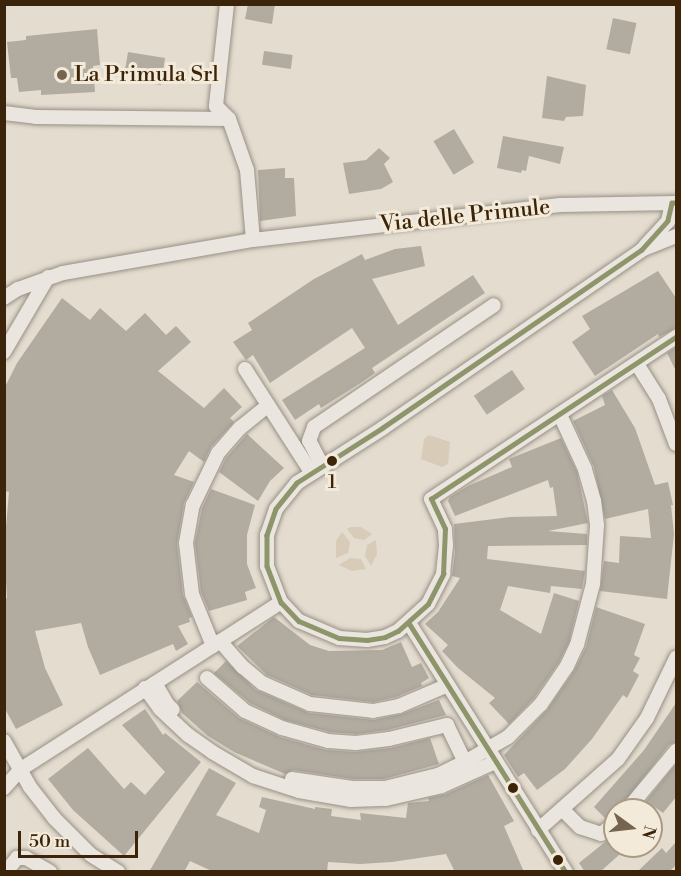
<!DOCTYPE html>
<html>
<head>
<meta charset="utf-8">
<style>
  body { margin:0 }
  #map { position:relative; width:681px; height:876px; overflow:hidden; background:#e4dccf; font-family:"Libre Bodoni",serif }
  div>[style] { position:absolute }
  [style*='--x'] { left:calc(var(--x)*1px); top:calc(var(--y)*1px); width:calc(var(--w)*1px); rotate:calc(var(--a)*1deg) }
  .green>* { inset:0; background:#d8ccb8 }
  .building>* { inset:0; background:#b2aba0; transform-origin:0 0 }
  .roads { filter:drop-shadow(0 0 2px #979085) drop-shadow(0 0 2px #979085) }
  .minor>* { height:14px; margin:-7px; padding:0 7px; transform-origin:7px; border-radius:7px; background:#eae6df }
  .bus-1>* { height:4.5px; margin:-2.25px; padding:0 2.25px; transform-origin:2.25px; border-radius:2.25px; background:#8e956b }
  .dots>* { width:16px; height:16px; translate:-50% -50%; box-sizing:border-box; border:3px solid #f3eada; border-radius:50% }
  span { translate:-50% -50%; white-space:nowrap; text-align:center; line-height:1.15; -webkit-text-stroke:6px #f3eada; paint-order:stroke }
  .bus-label { font-size:20px; color:#3b2409 }
  .poi-label { font-size:22px; color:#3b2409 }
  .left { translate:0 -50%; text-align:left }
  .street-label { font-size:22px; color:#3b2409 }
  .frame { position:absolute; inset:0; border:6px solid #3b2409; pointer-events:none }
  .north { position:absolute; left:603px; top:798px; width:60px; height:60px; box-sizing:border-box; background:#f3eada; border:2px solid #a99b86; border-radius:50%; rotate:105deg; font-size:16px; font-weight:700; line-height:24px; text-align:center; color:#3b2409 }
  .north::after { content:''; display:block; margin:auto; width:21px; height:27px; background:#76644e; clip-path:polygon(50% 0,100% 100%,50% 72%,0 100%) }
  .scale { position:absolute; left:18px; top:831px; width:120px; height:27px; box-sizing:border-box; border:3px solid #3b2409; border-top:0; padding-left:8px; font-size:18px; line-height:21px; white-space:nowrap; color:#3b2409; -webkit-text-stroke:4px #f3eada; paint-order:stroke }
</style>
</head>
<body>
<div id="map">
  <div class="green">
    <i style="clip-path:polygon(429px 435px,450px 442px,448px 464px,442px 467px,421px 459px,424px 439px)"></i>
    <i style="clip-path:polygon(351px 527px,361px 527px,372px 534px,364px 540px,354px 538px,347px 529px)"></i>
    <i style="clip-path:polygon(342px 532px,350px 542px,348px 553px,336px 558px,336px 541px)"></i>
    <i style="clip-path:polygon(376px 540px,377px 554px,371px 566px,365px 556px,367px 545px)"></i>
    <i style="clip-path:polygon(350px 558px,361px 559px,366px 569px,352px 571px,339px 565px)"></i>
  </div>
  <div class="building">
    <i style="clip-path:polygon(248px 4px,275px 4px,272px 24px,245px 19px)"></i>
    <i style="left:613px;top:18px;width:24px;height:32px;rotate:12deg"></i>
    <i style="clip-path:polygon(97px 29px,100px 65px,93px 66px,95px 92px,41px 95px,41px 90px,19px 92px,17px 78px,11px 78px,7px 42px,26px 40px,26px 36px)"></i>
    <i style="left:264px;top:51px;width:29px;height:14px;rotate:8deg"></i>
    <i style="clip-path:polygon(128px 52px,165px 58px,161px 85px,129px 80px,131px 72px,125px 70px)"></i>
    <i style="clip-path:polygon(547px 76px,586px 85px,583px 116px,566px 117px,564px 121px,542px 118px)"></i>
    <i style="left:454px;top:129px;width:39px;height:24px;rotate:59deg"></i>
    <i style="clip-path:polygon(503px 136px,564px 147px,560px 164px,529px 156px,526px 171px,522px 170px,521px 173px,497px 168px)"></i>
    <i style="clip-path:polygon(379px 148px,390px 158px,384px 164px,393px 182px,381px 189px,349px 194px,343px 163px,366px 160px)"></i>
    <i style="clip-path:polygon(285px 168px,285px 178px,294px 178px,296px 216px,260px 221px,258px 170px)"></i>
    <i style="clip-path:polygon(421px 246px,425px 266px,372px 279px,398px 325px,473px 275px,485px 293px,372px 368px,375px 373px,362px 382px,321px 408px,319px 404px,295px 420px,282px 400px,365px 348px,352px 328px,270px 383px,253px 355px,246px 360px,233px 342px,252px 330px,248px 323px,314px 279px,362px 254px,365px 260px,395px 249px)"></i>
    <i style="clip-path:polygon(658px 271px,676px 298px,676px 328px,659px 337px,658px 334px,595px 376px,572px 342px,590px 329px,582px 316px)"></i>
    <i style="clip-path:polygon(62px 298px,90px 320px,100px 308px,126px 331px,145px 313px,166px 335px,176px 326px,191px 342px,158px 371px,204px 408px,224px 388px,242px 407px,230px 418px,234px 422px,211px 447px,204px 462px,189px 451px,174px 475px,194px 482px,184px 503px,177px 544px,183px 595px,192px 617px,189px 618px,190px 622px,178px 626px,188px 644px,176px 651px,173px 644px,100px 675px,88px 647px,81px 623px,35px 631px,45px 668px,63px 705px,16px 729px,4px 707px,4px 599px,7px 598px,4px 550px,9px 492px,4px 491px,4px 389px,17px 363px)"></i>
    <i style="clip-path:polygon(676px 347px,676px 371px,667px 353px)"></i>
    <i style="left:512px;top:370px;width:23px;height:46px;rotate:56deg"></i>
    <i style="clip-path:polygon(612px 390px,635px 428px,655px 485px,668px 482px,673px 505px,671px 505px,674px 534px,667px 599px,600px 591px,604px 561px,619px 563px,620px 536px,651px 538px,648px 509px,605px 519px,594px 467px,573px 421px,605px 405px,602px 396px)"></i>
    <i style="clip-path:polygon(247px 434px,284px 468px,270px 481px,258px 501px,219px 472px,226px 458px)"></i>
    <i style="clip-path:polygon(561px 438px,577px 472px,588px 523px,548px 531px,587px 534px,587px 545px,488px 546px,487px 559px,585px 571px,582px 589px,551px 586px,550px 593px,508px 586px,500px 610px,541px 634px,554px 593px,579px 601px,569px 642px,559px 662px,534px 698px,509px 724px,489px 703px,495px 698px,458px 668px,442px 651px,448px 645px,425px 624px,438px 612px,460px 578px,452px 576px,455px 553px,454px 524px,510px 517px,557px 516px,553px 487px,550px 488px,548px 480px,455px 516px,448px 501px,450px 497px,468px 486px,512px 467px,509px 459px)"></i>
    <i style="clip-path:polygon(211px 489px,255px 505px,247px 535px,247px 564px,256px 588px,245px 592px,247px 600px,209px 611px,201px 592px,195px 543px,202px 508px)"></i>
    <i style="clip-path:polygon(596px 607px,645px 624px,634px 655px,640px 658px,633px 671px,639px 675px,627px 698px,623px 695px,592px 739px,565px 769px,537px 790px,524px 773px,518px 777px,504px 755px,547px 710px,574px 671px,586px 647px)"></i>
    <i style="clip-path:polygon(274px 617px,310px 645px,329px 651px,382px 650px,401px 642px,412px 667px,421px 663px,429px 678px,421px 683px,422px 686px,396px 697px,373px 702px,312px 695px,267px 675px,237px 646px)"></i>
    <i style="clip-path:polygon(226px 661px,256px 690px,309px 713px,374px 720px,402px 714px,439px 700px,446px 715px,387px 730px,356px 734px,330px 732px,285px 720px,250px 703px,214px 673px)"></i>
    <i style="clip-path:polygon(197px 682px,239px 718px,280px 737px,326px 750px,355px 752px,391px 748px,430px 738px,439px 764px,384px 779px,353px 779px,293px 770px,285px 774px,234px 752px,208px 736px,182px 713px,177px 701px)"></i>
    <i style="clip-path:polygon(676px 703px,676px 742px,669px 745px,618px 810px,615px 810px,615px 814px,606px 819px,594px 807px,644px 750px)"></i>
    <i style="clip-path:polygon(145px 709px,163px 735px,165px 733px,201px 762px,124px 856px,73px 810px,48px 779px,88px 748px,124px 789px,131px 782px,145px 795px,165px 772px,122px 725px)"></i>
    <i style="clip-path:polygon(676px 764px,676px 797px,663px 813px,646px 801px)"></i>
    <i style="clip-path:polygon(209px 768px,236px 783px,216px 815px,259px 833px,266px 810px,259px 807px,262px 797px,315px 809px,315px 807px,332px 809px,331px 816px,361px 820px,360px 813px,406px 818px,408px 803px,429px 801px,428px 798px,446px 794px,488px 775px,514px 821px,504px 826px,524px 872px,455px 872px,446px 854px,392px 862px,360px 864px,328px 862px,327px 872px,214px 872px,190px 861px,184px 872px,149px 872px)"></i>
    <i style="clip-path:polygon(615px 834px,615px 846px,629px 846px,600px 872px,585px 872px,579px 863px)"></i>
    <i style="clip-path:polygon(676px 842px,676px 865px,669px 872px,637px 872px,662px 848px,666px 853px)"></i>
  </div>
  <div class="roads">
    <div class="minor">
      <i style="--x:227;--y:4;--w:103;--a:96.2"></i>
      <i style="--x:216;--y:106;--w:18;--a:45"></i>
      <i style="--x:229;--y:119;--w:54;--a:70.6"></i>
      <i style="--x:247;--y:170;--w:70;--a:85.1"></i>
      <i style="--x:4;--y:113;--w:32;--a:7"></i>
      <i style="--x:36;--y:117;--w:193;--a:0.6"></i>
      <i style="--x:676;--y:236;--w:37;--a:158"></i>
      <i style="--x:642;--y:250;--w:314;--a:145.5"></i>
      <i style="--x:383;--y:428;--w:102;--a:147.4"></i>
      <i style="--x:297;--y:483;--w:33;--a:129"></i>
      <i style="--x:276;--y:509;--w:28;--a:109"></i>
      <i style="--x:267;--y:535;--w:31;--a:90"></i>
      <i style="--x:267;--y:566;--w:39;--a:69"></i>
      <i style="--x:281;--y:602;--w:26;--a:47"></i>
      <i style="--x:299;--y:621;--w:43;--a:23"></i>
      <i style="--x:339;--y:638;--w:28;--a:4"></i>
      <i style="--x:367;--y:640;--w:18;--a:-9"></i>
      <i style="--x:385;--y:637;--w:14;--a:-25"></i>
      <i style="--x:398;--y:631;--w:40;--a:-42"></i>
      <i style="--x:428;--y:604;--w:34;--a:-63"></i>
      <i style="--x:443;--y:574;--w:29;--a:-84"></i>
      <i style="--x:446;--y:545;--w:16;--a:-94"></i>
      <i style="--x:445;--y:529;--w:33;--a:-115"></i>
      <i style="--x:431;--y:499;--w:294;--a:-33.5"></i>
      <i style="--x:645;--y:246;--w:34;--a:-47"></i>
      <i style="--x:668;--y:221;--w:18;--a:-77"></i>
      <i style="--x:4;--y:298;--w:17;--a:-33"></i>
      <i style="--x:18;--y:289;--w:48;--a:-19.6"></i>
      <i style="--x:63;--y:273;--w:193;--a:-9.9"></i>
      <i style="--x:253;--y:240;--w:309;--a:-6.5"></i>
      <i style="--x:560;--y:205;--w:116;--a:-1"></i>
      <i style="--x:4;--y:352;--w:87;--a:-59.6"></i>
      <i style="--x:637;--y:364;--w:41;--a:57.8"></i>
      <i style="--x:659;--y:399;--w:48;--a:69.3"></i>
      <i style="--x:245;--y:369;--w:122;--a:57.3"></i>
      <i style="--x:322;--y:465;--w:27;--a:-118"></i>
      <i style="--x:309;--y:441;--w:15;--a:-70"></i>
      <i style="--x:314;--y:427;--w:217;--a:-34.1"></i>
      <i style="--x:409;--y:623;--w:294;--a:57.8"></i>
      <i style="--x:220;--y:641;--w:35;--a:49"></i>
      <i style="--x:243;--y:667;--w:25;--a:40"></i>
      <i style="--x:262;--y:683;--w:52;--a:23.6"></i>
      <i style="--x:310;--y:704;--w:63;--a:6.3"></i>
      <i style="--x:373;--y:711;--w:26;--a:-11"></i>
      <i style="--x:399;--y:706;--w:53;--a:-23.2"></i>
      <i style="--x:213;--y:646;--w:56;--a:-112"></i>
      <i style="--x:192;--y:594;--w:51;--a:-96.7"></i>
      <i style="--x:186;--y:543;--w:39;--a:-80"></i>
      <i style="--x:193;--y:505;--w:58;--a:-64.3"></i>
      <i style="--x:218;--y:453;--w:33;--a:-49"></i>
      <i style="--x:240;--y:428;--w:36;--a:-39"></i>
      <i style="--x:207;--y:678;--w:50;--a:41"></i>
      <i style="--x:245;--y:711;--w:41;--a:24.7"></i>
      <i style="--x:282;--y:728;--w:48;--a:15.8"></i>
      <i style="--x:328;--y:741;--w:28;--a:4"></i>
      <i style="--x:356;--y:743;--w:33;--a:-7"></i>
      <i style="--x:389;--y:739;--w:60;--a:-13.6"></i>
      <i style="--x:447;--y:725;--w:41;--a:64.1"></i>
      <i style="--x:465;--y:762;--w:50;--a:-30.2"></i>
      <i style="--x:508;--y:737;--w:47;--a:-45"></i>
      <i style="--x:541;--y:704;--w:46;--a:-55.6"></i>
      <i style="--x:567;--y:666;--w:23;--a:-65"></i>
      <i style="--x:577;--y:645;--w:63;--a:-75.3"></i>
      <i style="--x:593;--y:584;--w:59;--a:-86.1"></i>
      <i style="--x:597;--y:525;--w:24;--a:-97"></i>
      <i style="--x:594;--y:501;--w:33;--a:-106"></i>
      <i style="--x:585;--y:469;--w:60;--a:-114.8"></i>
      <i style="--x:155;--y:683;--w:24;--a:60"></i>
      <i style="--x:167;--y:704;--w:8;--a:45"></i>
      <i style="--x:145;--y:688;--w:26;--a:54"></i>
      <i style="--x:160;--y:709;--w:38;--a:43"></i>
      <i style="--x:188;--y:735;--w:29;--a:35"></i>
      <i style="--x:212;--y:752;--w:48;--a:30.3"></i>
      <i style="--x:253;--y:776;--w:48;--a:18.1"></i>
      <i style="--x:299;--y:791;--w:53;--a:9.8"></i>
      <i style="--x:351;--y:800;--w:35;--a:-2"></i>
      <i style="--x:386;--y:799;--w:57;--a:-13.1"></i>
      <i style="--x:442;--y:786;--w:58;--a:-24.4"></i>
      <i style="--x:4;--y:741;--w:53;--a:60.5"></i>
      <i style="--x:30;--y:787;--w:39;--a:52"></i>
      <i style="--x:54;--y:818;--w:52;--a:45"></i>
      <i style="--x:91;--y:855;--w:32;--a:32"></i>
      <i style="--x:292;--y:779;--w:61;--a:8.5"></i>
      <i style="--x:352;--y:788;--w:33;--a:0"></i>
      <i style="--x:385;--y:788;--w:55;--a:-13.8"></i>
      <i style="--x:438;--y:775;--w:30;--a:-26"></i>
      <i style="--x:4;--y:788;--w:25;--a:-48"></i>
      <i style="--x:21;--y:769;--w:309;--a:-32.7"></i>
      <i style="--x:563;--y:810;--w:24;--a:45"></i>
      <i style="--x:580;--y:827;--w:22;--a:18"></i>
      <i style="--x:601;--y:834;--w:18;--a:-38"></i>
      <i style="--x:627;--y:810;--w:77;--a:-50.3"></i>
      <i style="--x:538;--y:830;--w:107;--a:-41.6"></i>
      <i style="--x:618;--y:759;--w:50;--a:-54.7"></i>
      <i style="--x:647;--y:718;--w:67;--a:-64.2"></i>
      <i style="--x:6;--y:872;--w:18;--a:-52"></i>
      <i style="--x:17;--y:858;--w:9;--a:0"></i>
      <i style="--x:26;--y:858;--w:28;--a:30"></i>
    </div>
  </div>
  <div class="bus-1">
    <i style="--x:676;--y:203;--w:4;--a:180"></i>
    <i style="--x:672;--y:203;--w:18;--a:103"></i>
    <i style="--x:668;--y:221;--w:39;--a:132"></i>
    <i style="--x:642;--y:250;--w:314;--a:145.5"></i>
    <i style="--x:383;--y:428;--w:102;--a:147.4"></i>
    <i style="--x:297;--y:483;--w:33;--a:129"></i>
    <i style="--x:276;--y:509;--w:28;--a:109"></i>
    <i style="--x:267;--y:535;--w:31;--a:90"></i>
    <i style="--x:267;--y:566;--w:39;--a:69"></i>
    <i style="--x:281;--y:602;--w:26;--a:47"></i>
    <i style="--x:299;--y:621;--w:43;--a:23"></i>
    <i style="--x:339;--y:638;--w:28;--a:4"></i>
    <i style="--x:367;--y:640;--w:18;--a:-9"></i>
    <i style="--x:385;--y:637;--w:14;--a:-25"></i>
    <i style="--x:398;--y:631;--w:40;--a:-42"></i>
    <i style="--x:428;--y:604;--w:34;--a:-63"></i>
    <i style="--x:443;--y:574;--w:45;--a:-87.5"></i>
    <i style="--x:445;--y:529;--w:33;--a:-115"></i>
    <i style="--x:431;--y:499;--w:294;--a:-33.5"></i>
    <i style="--x:409;--y:623;--w:294;--a:57.8"></i>
  </div>
  <div class="dots">
    <i style="left:62px;top:75px;background:#76644e"></i>
    <i style="left:332px;top:461px;background:#3b2409"></i>
    <i style="left:513px;top:788px;background:#3b2409"></i>
    <i style="left:558px;top:860px;background:#3b2409"></i>
  </div>
  <div class="bus-label">
    <span style="left:332px;top:482px">1</span>
  </div>
  <div class="poi-label">
    <span class="left" style="left:74px;top:75px">La Primula Srl</span>
  </div>
  <div class="street-label">
    <span style="left:465px;top:216px;rotate:-6deg">Via delle Primule</span>
  </div>
  <div class="frame"></div>
  <div class="north">N</div>
  <div class="scale">50 m</div>
</div>
</body>
</html>
